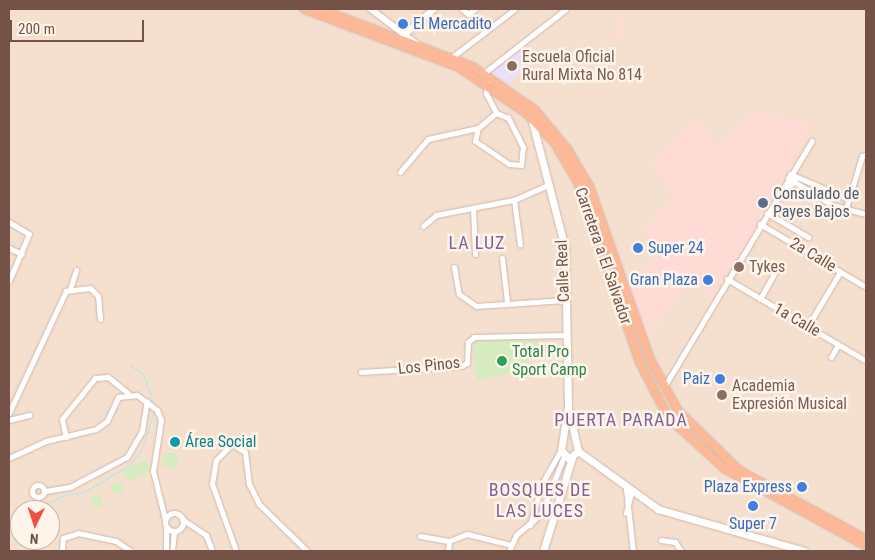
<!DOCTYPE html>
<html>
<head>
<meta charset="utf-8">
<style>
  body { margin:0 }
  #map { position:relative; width:875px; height:560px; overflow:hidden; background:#fdefe2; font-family:"Roboto Condensed",sans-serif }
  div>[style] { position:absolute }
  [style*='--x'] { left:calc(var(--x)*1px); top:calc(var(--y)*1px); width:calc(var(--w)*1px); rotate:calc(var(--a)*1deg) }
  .residential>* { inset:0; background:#f5e0d0 }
  .commercial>* { inset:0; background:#fedcd5; transform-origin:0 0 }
  .education>* { inset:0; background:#ecdff9 }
  .green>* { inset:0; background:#d7ebc0; transform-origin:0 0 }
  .round { border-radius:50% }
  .stream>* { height:1px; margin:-0.5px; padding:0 0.5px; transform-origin:0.5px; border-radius:0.5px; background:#b6e6e7 }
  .roads { filter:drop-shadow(0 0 1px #d1b7ab) drop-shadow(0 0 1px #d1b7ab) }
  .minor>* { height:5px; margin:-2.5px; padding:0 2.5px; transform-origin:2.5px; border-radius:2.5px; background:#fff }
  .minor>.ring { margin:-2.5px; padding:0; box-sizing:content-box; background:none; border:5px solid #fff; border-radius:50% }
  .tertiary>* { height:5.5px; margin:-2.75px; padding:0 2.75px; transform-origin:2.75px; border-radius:2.75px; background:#fff }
  .secondary>* { height:7px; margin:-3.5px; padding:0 3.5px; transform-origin:3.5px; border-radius:3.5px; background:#fff }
  .trunk>* { height:8px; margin:-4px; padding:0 4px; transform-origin:4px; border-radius:4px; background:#fcb897 }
  .dots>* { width:14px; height:14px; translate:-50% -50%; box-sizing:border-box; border:2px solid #fff4e9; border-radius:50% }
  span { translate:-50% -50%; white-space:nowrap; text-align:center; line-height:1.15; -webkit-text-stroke:5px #fff4e9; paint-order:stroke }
  .shop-label { font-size:16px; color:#366cbe }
  .left { translate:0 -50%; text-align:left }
  .right { translate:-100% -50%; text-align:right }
  .education-label { font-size:16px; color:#785e54 }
  .service-label { font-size:16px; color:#4e5e75 }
  .street-label { font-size:16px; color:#755247 }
  .leisure-label { font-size:16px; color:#27864d }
  .culture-label { font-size:16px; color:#0d838f }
  .neighbourhood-label { font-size:18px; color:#806399; letter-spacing:1px }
  .frame { position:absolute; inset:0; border:10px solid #755247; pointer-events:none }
  .north { position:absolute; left:10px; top:500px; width:50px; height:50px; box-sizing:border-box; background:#fff4e9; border:1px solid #c8b3a8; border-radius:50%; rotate:184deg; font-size:14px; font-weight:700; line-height:20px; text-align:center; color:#755247 }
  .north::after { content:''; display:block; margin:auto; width:18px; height:22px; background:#ec5342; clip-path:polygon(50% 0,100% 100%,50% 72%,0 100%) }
  .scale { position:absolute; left:10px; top:20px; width:134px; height:22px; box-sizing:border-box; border:2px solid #755247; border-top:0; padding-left:6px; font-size:15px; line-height:18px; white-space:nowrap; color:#755247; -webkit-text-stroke:4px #fff4e9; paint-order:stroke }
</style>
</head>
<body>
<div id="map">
  <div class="residential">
    <i style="clip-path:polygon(evenodd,9px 9px,866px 9px,866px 551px,9px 551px,9px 9px,20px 510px,50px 510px,50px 540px,20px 540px,20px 510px)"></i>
  </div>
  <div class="commercial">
    <i style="left:618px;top:18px;width:6px;height:23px;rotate:9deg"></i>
    <i style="clip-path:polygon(755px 109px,812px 125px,760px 224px,711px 296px,691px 278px,647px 340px,629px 286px,662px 250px,642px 232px,674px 196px,651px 160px,698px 119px,719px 147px)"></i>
  </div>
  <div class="education">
    <i style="clip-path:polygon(521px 44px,535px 62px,508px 83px,489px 71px)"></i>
  </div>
  <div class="green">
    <i style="clip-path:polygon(538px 339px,539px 352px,527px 353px,530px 369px,477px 380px,473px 340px)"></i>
    <i class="round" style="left:162px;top:452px;width:16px;height:16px"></i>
    <i style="left:145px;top:459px;width:13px;height:25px;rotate:61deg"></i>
    <i class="round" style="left:111px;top:482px;width:12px;height:12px"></i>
    <i class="round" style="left:91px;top:495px;width:12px;height:12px"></i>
  </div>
  <div class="stream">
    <i style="--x:130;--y:365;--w:16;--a:35"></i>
    <i style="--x:143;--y:374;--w:29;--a:70"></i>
    <i style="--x:31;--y:510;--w:34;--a:-24"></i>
    <i style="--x:62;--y:496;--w:22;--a:-10"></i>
    <i style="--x:84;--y:492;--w:51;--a:-30.6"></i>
    <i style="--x:128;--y:466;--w:20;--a:-49"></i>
    <i style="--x:141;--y:451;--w:42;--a:-72"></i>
  </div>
  <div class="roads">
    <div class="minor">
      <i style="--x:462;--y:9;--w:8;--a:40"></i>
      <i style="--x:468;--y:14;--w:9;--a:-36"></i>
      <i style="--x:452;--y:57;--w:79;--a:-37.3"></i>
      <i style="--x:484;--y:73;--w:104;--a:-38"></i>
      <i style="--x:487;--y:83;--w:10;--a:96"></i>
      <i style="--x:486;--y:93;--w:22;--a:63"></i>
      <i style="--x:496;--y:113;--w:23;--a:140"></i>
      <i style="--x:478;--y:128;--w:13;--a:103"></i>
      <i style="--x:475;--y:141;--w:41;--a:34.1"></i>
      <i style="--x:509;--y:164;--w:12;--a:5"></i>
      <i style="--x:521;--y:165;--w:18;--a:-84"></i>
      <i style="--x:523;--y:147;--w:33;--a:-117"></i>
      <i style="--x:508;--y:118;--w:13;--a:-157"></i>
      <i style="--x:400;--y:172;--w:43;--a:-49.7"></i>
      <i style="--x:428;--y:139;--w:51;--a:-12.4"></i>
      <i style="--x:790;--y:174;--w:63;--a:23.3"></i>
      <i style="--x:788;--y:178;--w:52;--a:31.5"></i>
      <i style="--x:832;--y:205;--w:35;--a:15"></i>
      <i style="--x:777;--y:196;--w:6;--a:0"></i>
      <i style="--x:783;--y:196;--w:21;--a:-55"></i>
      <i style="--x:514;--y:200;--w:45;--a:82.4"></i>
      <i style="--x:473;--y:208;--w:46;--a:87.5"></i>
      <i style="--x:846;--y:208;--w:54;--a:-72.9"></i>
      <i style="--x:862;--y:156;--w:4;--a:-14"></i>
      <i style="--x:767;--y:213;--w:48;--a:30.3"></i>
      <i style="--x:9;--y:222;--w:23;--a:31"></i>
      <i style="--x:29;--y:234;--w:51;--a:113.1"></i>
      <i style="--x:760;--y:224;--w:123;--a:30.7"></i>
      <i style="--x:423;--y:226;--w:17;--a:-40"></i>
      <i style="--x:436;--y:215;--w:79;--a:-10.9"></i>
      <i style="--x:514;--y:200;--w:39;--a:-24"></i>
      <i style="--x:9;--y:248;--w:14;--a:25"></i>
      <i style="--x:502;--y:258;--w:43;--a:83.4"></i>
      <i style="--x:454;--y:267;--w:27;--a:80"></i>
      <i style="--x:459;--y:294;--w:21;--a:35"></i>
      <i style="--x:476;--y:306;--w:89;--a:-3.9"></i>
      <i style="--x:727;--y:279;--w:161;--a:30.5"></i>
      <i style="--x:70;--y:289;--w:20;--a:-72"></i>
      <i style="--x:760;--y:299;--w:37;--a:-61"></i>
      <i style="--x:808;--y:326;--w:63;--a:-59.3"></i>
      <i style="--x:831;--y:357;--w:14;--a:-60"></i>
      <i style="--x:361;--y:372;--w:100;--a:-3.4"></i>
      <i style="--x:461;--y:366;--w:7;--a:-27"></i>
      <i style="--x:467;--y:363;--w:21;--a:-87"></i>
      <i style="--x:468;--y:342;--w:8;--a:-40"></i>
      <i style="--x:474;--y:337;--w:91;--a:-1.3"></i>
      <i style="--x:664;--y:387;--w:287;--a:-59"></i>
      <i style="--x:9;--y:413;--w:135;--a:-65"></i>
      <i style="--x:66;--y:291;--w:24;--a:-7"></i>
      <i style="--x:90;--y:288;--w:11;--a:45"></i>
      <i style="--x:98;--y:296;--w:23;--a:85"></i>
      <i style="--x:9;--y:420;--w:21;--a:-14"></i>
      <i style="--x:66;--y:437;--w:18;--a:-103"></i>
      <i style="--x:62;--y:419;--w:53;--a:-51.2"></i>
      <i style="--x:95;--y:378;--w:13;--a:-4"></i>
      <i style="--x:108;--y:377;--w:26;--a:39"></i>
      <i style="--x:9;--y:458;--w:41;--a:-24.7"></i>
      <i style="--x:46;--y:441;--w:51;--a:-13.5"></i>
      <i style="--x:96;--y:429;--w:14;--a:-36"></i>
      <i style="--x:107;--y:421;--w:26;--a:-65"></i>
      <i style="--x:118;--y:397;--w:19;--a:-6"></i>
      <i style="--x:137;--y:395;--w:25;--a:37"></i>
      <i style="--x:157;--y:410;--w:11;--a:68"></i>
      <i style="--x:161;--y:420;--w:52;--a:98.9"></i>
      <i style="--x:153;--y:471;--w:49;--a:76"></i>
      <i class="ring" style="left:32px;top:485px;width:7px;height:7px"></i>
      <i style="--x:626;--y:489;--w:62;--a:83.6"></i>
      <i style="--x:45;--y:491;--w:25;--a:-9"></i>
      <i style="--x:70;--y:487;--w:64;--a:-27.8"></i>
      <i style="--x:127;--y:457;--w:30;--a:-60"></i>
      <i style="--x:142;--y:431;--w:30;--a:-81"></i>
      <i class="ring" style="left:165px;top:513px;width:13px;height:13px"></i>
      <i style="--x:626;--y:513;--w:21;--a:-76"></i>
      <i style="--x:182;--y:519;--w:29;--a:34"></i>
      <i style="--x:206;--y:535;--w:17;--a:69"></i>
      <i style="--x:530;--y:525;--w:44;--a:-74.1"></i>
      <i style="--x:542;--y:483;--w:38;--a:-60"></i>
      <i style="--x:420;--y:536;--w:29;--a:10"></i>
      <i style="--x:449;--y:541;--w:19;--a:-21"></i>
      <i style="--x:467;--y:534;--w:45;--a:14"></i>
      <i style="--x:661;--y:540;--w:14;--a:8"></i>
      <i style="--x:675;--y:542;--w:11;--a:56"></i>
      <i style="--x:62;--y:551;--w:13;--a:-86"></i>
      <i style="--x:63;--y:538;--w:16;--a:-18"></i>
      <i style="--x:78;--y:533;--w:39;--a:12"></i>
      <i style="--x:116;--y:541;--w:18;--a:34"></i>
      <i style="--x:166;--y:551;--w:23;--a:-90"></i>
      <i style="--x:172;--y:551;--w:19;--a:-84"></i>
      <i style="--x:236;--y:551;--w:71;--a:-109.7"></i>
      <i style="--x:212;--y:484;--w:24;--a:-81"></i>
      <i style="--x:216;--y:460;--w:23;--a:-45"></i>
      <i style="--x:232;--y:444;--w:15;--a:32"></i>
      <i style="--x:245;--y:452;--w:32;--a:83"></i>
      <i style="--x:249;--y:484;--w:22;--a:63"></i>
      <i style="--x:259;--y:504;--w:67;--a:44.4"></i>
      <i style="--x:448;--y:551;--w:10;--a:-84"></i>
      <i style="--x:509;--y:551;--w:17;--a:-66"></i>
      <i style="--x:516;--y:535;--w:33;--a:-40"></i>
      <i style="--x:541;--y:514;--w:62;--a:-68.4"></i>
    </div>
    <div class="tertiary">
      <i style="--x:371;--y:9;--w:58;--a:37.3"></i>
      <i style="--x:404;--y:35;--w:40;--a:-41"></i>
    </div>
    <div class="secondary">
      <i style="--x:532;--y:121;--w:131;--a:75.4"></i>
      <i style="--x:565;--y:248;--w:158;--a:88.9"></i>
      <i style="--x:568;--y:406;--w:45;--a:99"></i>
      <i style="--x:561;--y:450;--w:12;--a:48"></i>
      <i style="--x:569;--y:459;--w:12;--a:-42"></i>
      <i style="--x:569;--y:411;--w:41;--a:77.3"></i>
      <i style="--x:578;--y:451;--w:99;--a:35.9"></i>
      <i style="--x:658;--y:509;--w:152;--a:16"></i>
      <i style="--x:543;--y:551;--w:97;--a:-72.7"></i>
    </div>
    <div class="trunk">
      <i style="--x:304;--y:9;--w:165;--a:20.6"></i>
      <i style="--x:458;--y:67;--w:82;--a:34.1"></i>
      <i style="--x:526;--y:113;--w:42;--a:46"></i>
      <i style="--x:555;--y:143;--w:46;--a:60.1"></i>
      <i style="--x:578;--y:183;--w:190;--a:71"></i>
      <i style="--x:640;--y:363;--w:61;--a:62.6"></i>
      <i style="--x:668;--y:417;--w:77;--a:42.4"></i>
      <i style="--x:725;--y:469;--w:161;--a:28.6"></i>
      <i style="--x:319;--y:9;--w:165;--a:20.6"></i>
      <i style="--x:473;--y:67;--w:75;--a:34.7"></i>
      <i style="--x:535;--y:110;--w:52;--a:50.5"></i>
      <i style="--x:568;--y:150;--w:44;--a:59.9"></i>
      <i style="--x:590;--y:188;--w:181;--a:70.7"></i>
      <i style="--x:650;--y:359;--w:59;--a:61.7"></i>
      <i style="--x:678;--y:411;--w:86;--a:44.1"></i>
      <i style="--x:740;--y:471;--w:143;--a:28.4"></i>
    </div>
  </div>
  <div class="dots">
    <i style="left:403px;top:24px;background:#3f7fe0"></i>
    <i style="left:512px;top:66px;background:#8d6e63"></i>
    <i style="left:763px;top:203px;background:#5c6f8a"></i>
    <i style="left:638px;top:248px;background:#3f7fe0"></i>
    <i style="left:739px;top:267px;background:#8d6e63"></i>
    <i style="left:708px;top:280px;background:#3f7fe0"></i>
    <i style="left:502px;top:361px;background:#2e9e5b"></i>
    <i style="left:720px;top:379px;background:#3f7fe0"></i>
    <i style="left:722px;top:395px;background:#8d6e63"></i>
    <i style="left:175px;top:442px;background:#0f9aa8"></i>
    <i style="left:802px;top:487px;background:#3f7fe0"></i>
    <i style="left:753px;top:506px;background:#3f7fe0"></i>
  </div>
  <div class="shop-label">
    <span class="left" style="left:413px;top:24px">El Mercadito</span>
    <span class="left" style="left:648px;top:248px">Super 24</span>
    <span class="right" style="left:698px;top:280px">Gran Plaza</span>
    <span class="right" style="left:710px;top:379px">Paiz</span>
    <span class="right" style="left:792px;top:487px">Plaza Express</span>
    <span style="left:753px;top:524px">Super 7</span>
  </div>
  <div class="education-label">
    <span class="left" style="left:522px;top:66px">Escuela Oficial<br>Rural Mixta No 814</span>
    <span class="left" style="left:749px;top:267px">Tykes</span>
    <span class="left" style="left:732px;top:395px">Academia<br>Expresión Musical</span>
  </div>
  <div class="service-label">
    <span class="left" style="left:773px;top:203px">Consulado de<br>Payes Bajos</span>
  </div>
  <div class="street-label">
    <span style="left:813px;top:255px;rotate:31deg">2a Calle</span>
    <span style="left:603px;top:256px;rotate:71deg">Carretera a El Salvador</span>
    <span style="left:563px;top:271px;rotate:-92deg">Calle Real</span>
    <span style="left:797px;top:320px;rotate:30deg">1a Calle</span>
    <span style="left:429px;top:366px;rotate:-6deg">Los Pinos</span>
  </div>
  <div class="leisure-label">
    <span class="left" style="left:512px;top:361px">Total Pro<br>Sport Camp</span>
  </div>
  <div class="culture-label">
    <span class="left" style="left:185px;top:442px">Área Social</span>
  </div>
  <div class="neighbourhood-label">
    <span style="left:477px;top:243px">LA LUZ</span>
    <span style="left:621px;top:420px">PUERTA PARADA</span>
    <span style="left:540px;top:501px">BOSQUES DE<br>LAS LUCES</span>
  </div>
  <div class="frame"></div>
  <div class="north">N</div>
  <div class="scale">200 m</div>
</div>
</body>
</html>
